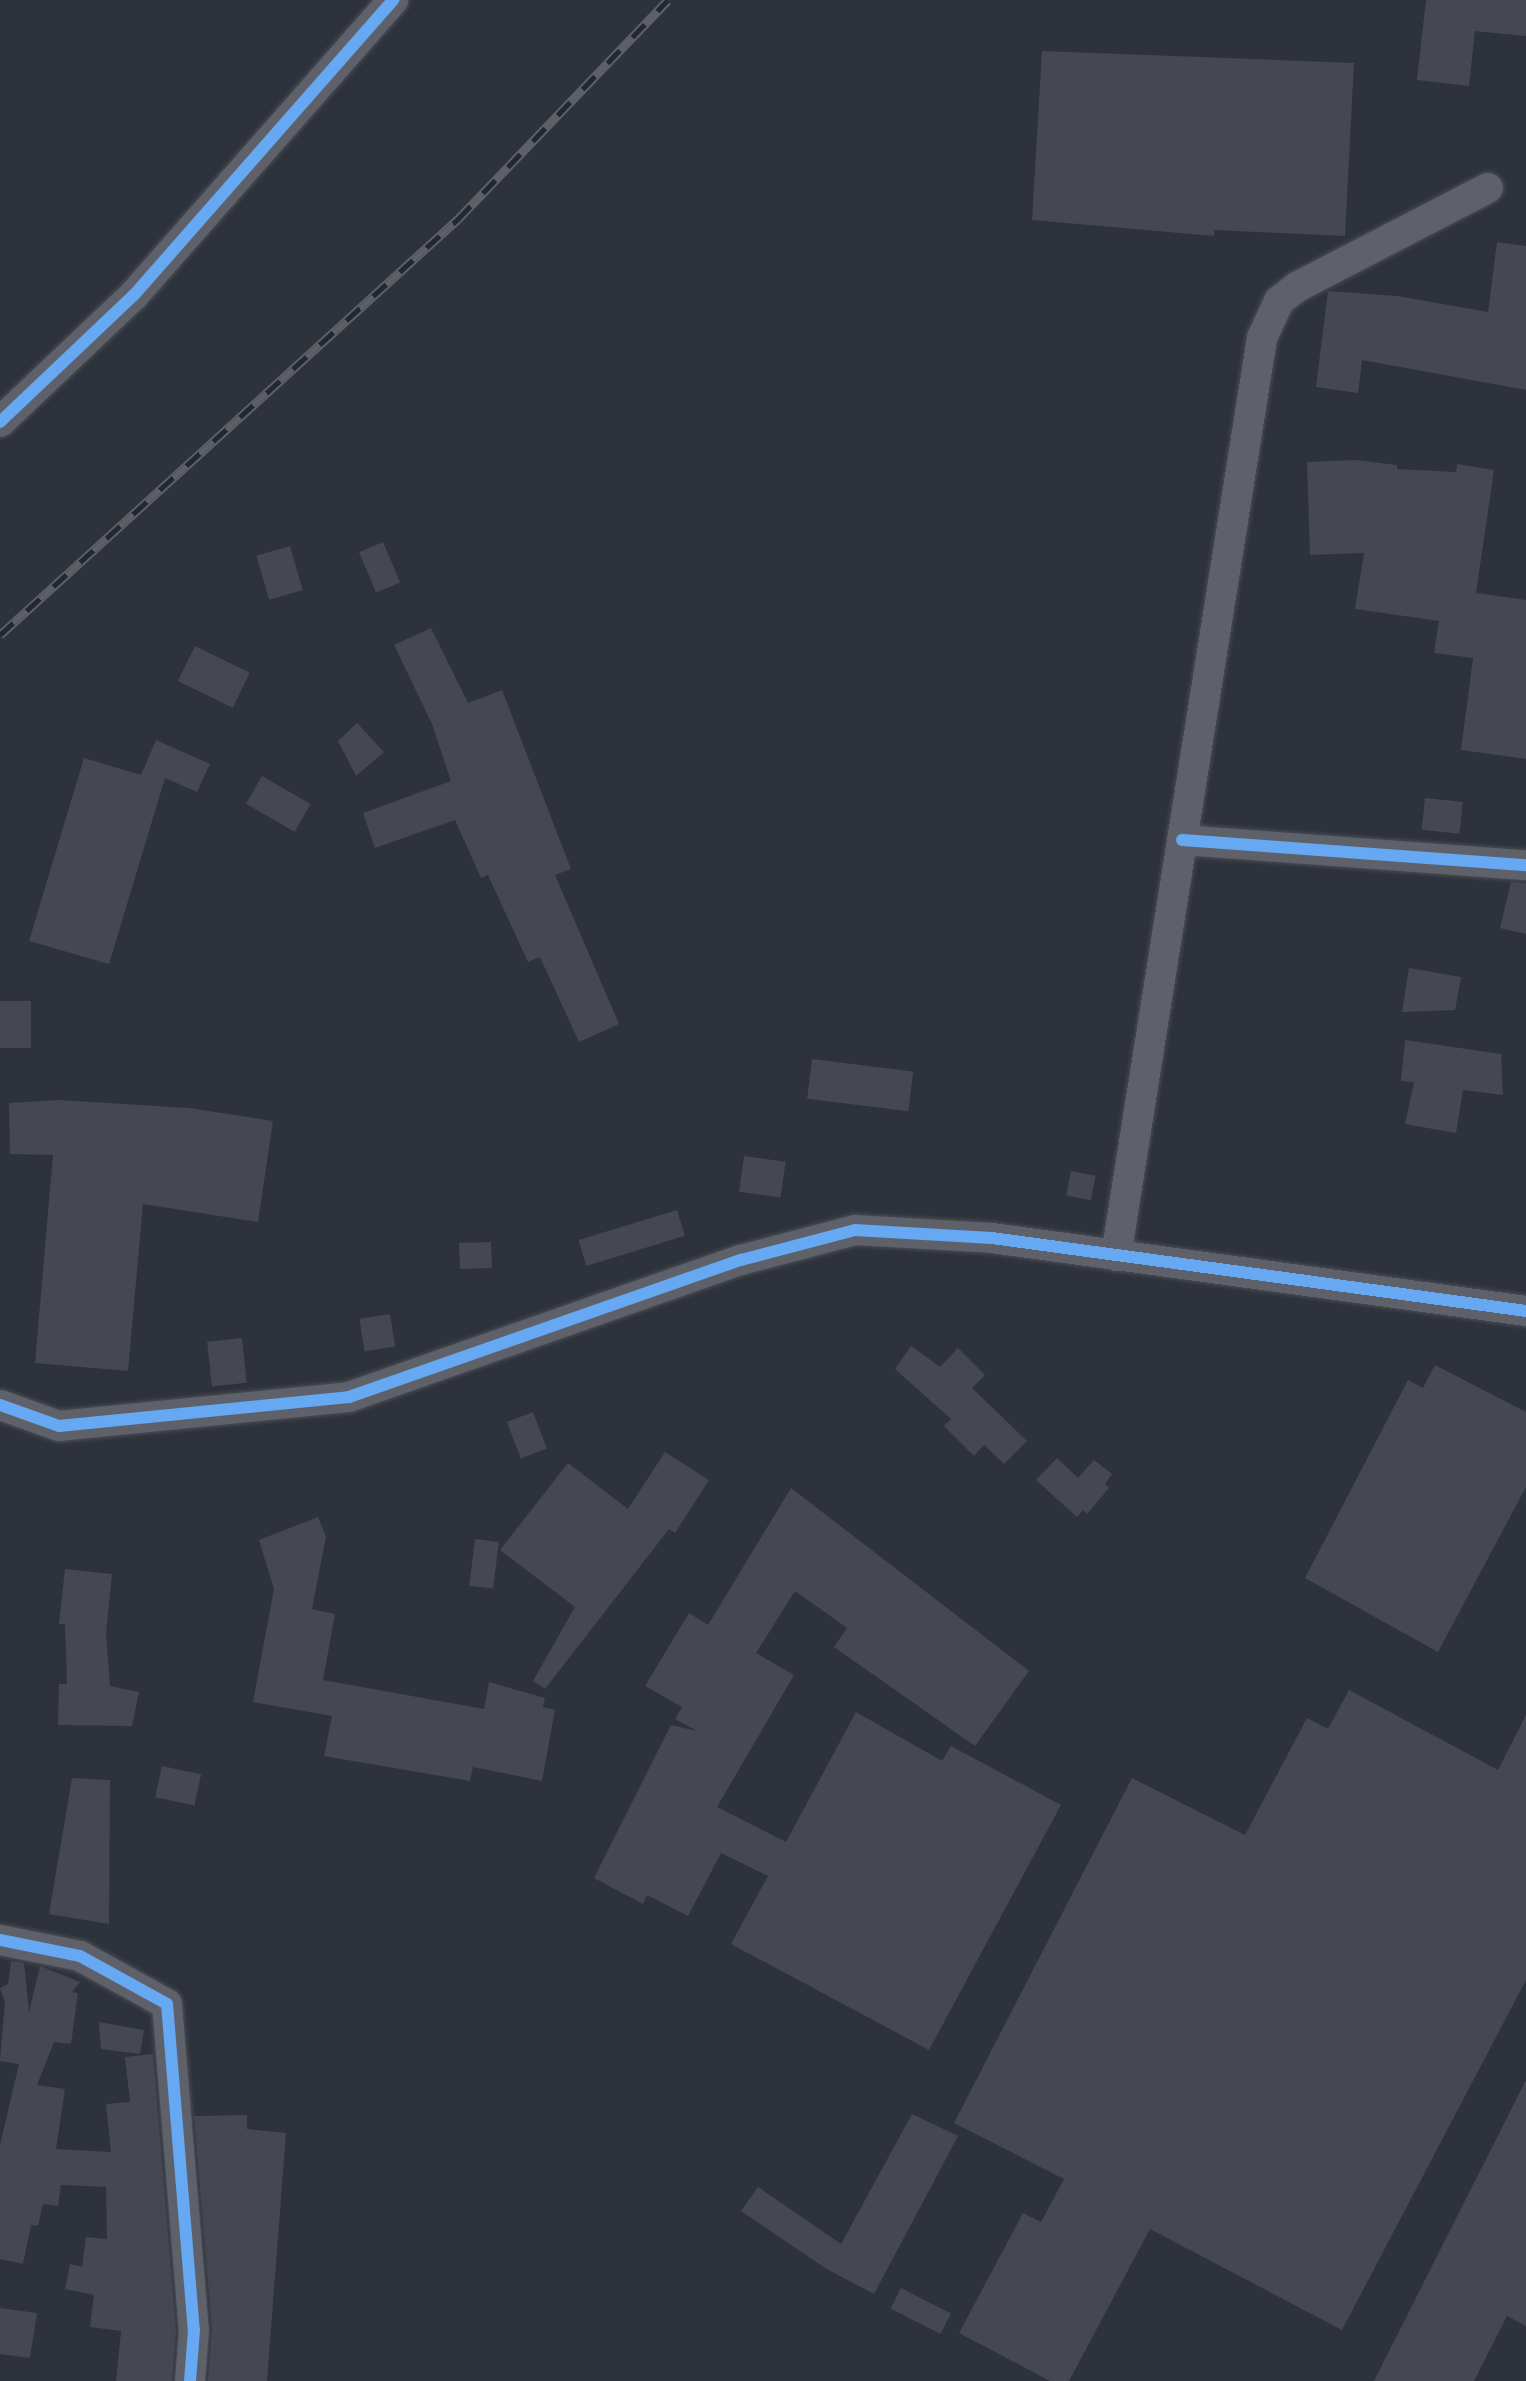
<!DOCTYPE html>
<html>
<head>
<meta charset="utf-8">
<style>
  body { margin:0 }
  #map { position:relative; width:1526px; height:2381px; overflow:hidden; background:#2e323b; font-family:"Fira Sans Condensed",sans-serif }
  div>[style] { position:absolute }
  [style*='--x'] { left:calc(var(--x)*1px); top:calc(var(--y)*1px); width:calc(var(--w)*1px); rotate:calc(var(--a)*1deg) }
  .building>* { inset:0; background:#454850; transform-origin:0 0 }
  .roads { filter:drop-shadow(0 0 2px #4a4d54) drop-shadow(0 0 2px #4a4d54) }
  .minor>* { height:30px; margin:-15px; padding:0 15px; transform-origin:15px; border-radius:15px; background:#5e6169 }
  .rail>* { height:9px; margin-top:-4.5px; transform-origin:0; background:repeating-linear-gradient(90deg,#212736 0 18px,#5d6066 0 36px); box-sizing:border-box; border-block:2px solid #5d6066 }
  .cycleway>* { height:12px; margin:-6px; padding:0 6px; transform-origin:6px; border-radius:6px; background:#66a8f1 }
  span { translate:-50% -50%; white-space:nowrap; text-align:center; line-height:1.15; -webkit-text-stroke:6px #212736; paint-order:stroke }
</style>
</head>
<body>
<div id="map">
  <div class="building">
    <i style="clip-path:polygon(1426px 0,1526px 0,1526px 36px,1475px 31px,1469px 86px,1417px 80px)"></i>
    <i style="clip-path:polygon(1042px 51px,1354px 63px,1345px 236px,1214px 230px,1214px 236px,1032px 220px)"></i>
    <i style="clip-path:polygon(1497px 242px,1526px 246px,1526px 390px,1362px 360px,1358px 393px,1316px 387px,1328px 291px,1397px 296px,1488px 312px)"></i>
    <i style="clip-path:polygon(1355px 460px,1397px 465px,1397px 469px,1456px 472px,1457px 464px,1494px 470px,1476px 593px,1526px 600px,1526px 759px,1461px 750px,1473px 658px,1434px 653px,1439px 621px,1355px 609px,1364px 553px,1310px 555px,1307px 462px)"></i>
    <i style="left:383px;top:542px;width:44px;height:26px;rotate:67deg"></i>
    <i style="left:290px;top:546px;width:46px;height:35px;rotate:74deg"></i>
    <i style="clip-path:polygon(431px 628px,468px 703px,502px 690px,571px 869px,555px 875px,619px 1024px,579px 1042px,540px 957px,528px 962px,488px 875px,481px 878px,455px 820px,375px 848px,363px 813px,451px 781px,432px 724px,394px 645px)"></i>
    <i style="left:195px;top:646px;width:61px;height:39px;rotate:26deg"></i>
    <i style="clip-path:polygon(357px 723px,384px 752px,356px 776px,338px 741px)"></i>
    <i style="clip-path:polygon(156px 740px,210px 764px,197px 792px,165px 778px,109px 964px,29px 941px,84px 758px,141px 775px)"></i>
    <i style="left:262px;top:776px;width:56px;height:32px;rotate:30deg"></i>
    <i style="left:1425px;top:798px;width:38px;height:32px;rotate:6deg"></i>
    <i style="clip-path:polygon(1511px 882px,1526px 883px,1526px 934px,1500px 928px)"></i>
    <i style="clip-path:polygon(1409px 968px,1461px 977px,1455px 1010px,1402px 1012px)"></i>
    <i style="left:0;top:1001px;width:31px;height:47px"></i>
    <i style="clip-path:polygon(1405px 1040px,1501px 1054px,1503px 1095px,1463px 1090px,1456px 1133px,1405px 1124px,1414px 1082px,1401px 1081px)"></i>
    <i style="left:812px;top:1059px;width:102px;height:40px;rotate:7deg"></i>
    <i style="clip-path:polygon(58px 1100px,189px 1108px,273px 1121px,258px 1222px,143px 1204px,128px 1371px,35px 1363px,53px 1155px,10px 1154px,9px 1103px)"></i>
    <i style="left:744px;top:1156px;width:42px;height:36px;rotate:8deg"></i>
    <i style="left:1071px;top:1171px;width:25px;height:25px;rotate:11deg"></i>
    <i style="left:677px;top:1210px;width:27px;height:103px;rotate:73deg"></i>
    <i style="left:491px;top:1242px;width:26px;height:32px;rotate:88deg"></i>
    <i style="left:390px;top:1314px;width:33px;height:31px;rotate:81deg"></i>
    <i style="left:242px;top:1338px;width:45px;height:35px;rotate:84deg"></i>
    <i style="clip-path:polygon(911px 1346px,940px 1367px,958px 1348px,985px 1375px,972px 1388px,1027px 1441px,1004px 1464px,984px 1445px,974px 1456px,944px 1426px,951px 1419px,895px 1369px)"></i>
    <i style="clip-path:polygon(1435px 1365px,1526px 1412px,1526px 1487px,1438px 1652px,1305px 1578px,1408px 1380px,1423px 1388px)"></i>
    <i style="left:533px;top:1412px;width:39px;height:28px;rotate:69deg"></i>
    <i style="clip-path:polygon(665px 1452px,709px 1480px,675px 1533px,669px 1529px,545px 1689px,533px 1681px,575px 1607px,500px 1550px,568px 1463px,628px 1509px)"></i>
    <i style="clip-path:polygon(1057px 1458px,1078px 1478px,1094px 1460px,1112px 1474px,1105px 1484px,1109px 1488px,1087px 1514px,1083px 1510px,1077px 1517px,1036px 1480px)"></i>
    <i style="clip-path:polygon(791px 1488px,1029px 1671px,975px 1746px,834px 1647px,847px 1628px,795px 1591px,756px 1653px,794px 1675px,717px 1807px,786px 1842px,856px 1712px,942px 1761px,951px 1746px,1061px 1805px,929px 2050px,731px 1944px,768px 1876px,721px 1853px,688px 1916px,647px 1895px,643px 1904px,594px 1878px,671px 1725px,697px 1731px,675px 1719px,682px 1707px,645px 1686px,689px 1613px,708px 1625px)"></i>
    <i style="clip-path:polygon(318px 1517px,326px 1537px,312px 1609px,335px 1614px,323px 1680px,484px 1709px,489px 1682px,545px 1698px,543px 1707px,555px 1710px,542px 1781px,473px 1767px,470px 1781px,324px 1756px,332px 1716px,253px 1702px,274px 1589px,259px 1540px)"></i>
    <i style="left:475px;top:1539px;width:24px;height:47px;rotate:7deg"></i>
    <i style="clip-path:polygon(65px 1569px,112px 1574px,106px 1633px,110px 1686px,139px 1692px,132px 1726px,58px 1725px,59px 1684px,67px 1684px,65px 1624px,59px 1624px)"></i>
    <i style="clip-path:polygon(1349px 1690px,1498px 1770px,1526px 1715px,1526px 1980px,1342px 2330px,1150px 2229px,1069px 2381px,1050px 2381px,959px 2333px,1023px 2213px,1041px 2222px,1064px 2179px,954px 2123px,1132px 1778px,1245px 1835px,1307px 1718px,1328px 1729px)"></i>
    <i style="left:162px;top:1766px;width:40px;height:32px;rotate:12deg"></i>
    <i style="clip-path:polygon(72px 1778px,110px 1780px,109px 1924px,49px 1914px)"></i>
    <i style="clip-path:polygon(11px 1961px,24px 1963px,29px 2012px,40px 1966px,80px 1982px,72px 1992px,78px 1993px,71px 2044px,54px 2042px,37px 2085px,65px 2089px,56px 2149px,111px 2152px,106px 2104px,130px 2102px,125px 2057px,153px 2054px,176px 2330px,172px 2381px,116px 2381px,121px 2331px,90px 2327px,94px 2295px,65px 2289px,70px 2264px,82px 2267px,86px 2237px,107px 2239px,106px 2187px,61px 2185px,58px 2206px,43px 2204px,38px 2226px,31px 2225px,23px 2264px,0 2259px,0 2145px,19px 2064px,0 2061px,5px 2002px,0 1988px,8px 1984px)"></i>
    <i style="clip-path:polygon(99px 2022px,144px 2030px,140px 2054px,101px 2049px)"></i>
    <i style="clip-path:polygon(1526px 2080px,1526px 2326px,1507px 2316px,1474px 2381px,1374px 2381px)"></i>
    <i style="clip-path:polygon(912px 2114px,958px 2136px,874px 2294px,825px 2268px,741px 2211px,758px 2187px,841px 2244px)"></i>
    <i style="clip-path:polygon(247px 2115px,247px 2129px,286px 2133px,267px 2381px,208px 2381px,212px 2329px,194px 2116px)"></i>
    <i style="left:901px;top:2288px;width:56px;height:23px;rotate:27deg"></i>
    <i style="clip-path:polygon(0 2308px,37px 2313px,30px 2358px,0 2354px)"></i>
  </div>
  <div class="roads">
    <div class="minor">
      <i style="--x:0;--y:422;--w:185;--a:-43.5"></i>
      <i style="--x:134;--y:295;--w:393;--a:-48.7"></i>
      <i style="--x:1182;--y:840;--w:345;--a:4.2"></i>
      <i style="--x:1116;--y:1256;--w:930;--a:-80.96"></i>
      <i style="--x:1262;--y:338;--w:41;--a:-65.3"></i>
      <i style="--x:1279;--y:301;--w:23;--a:-38"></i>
      <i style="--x:1297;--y:287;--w:215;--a:-27.4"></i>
      <i style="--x:0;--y:1405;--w:63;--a:19.6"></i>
      <i style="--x:59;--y:1426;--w:291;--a:-5.7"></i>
      <i style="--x:349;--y:1397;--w:415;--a:-19.3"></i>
      <i style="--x:741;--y:1260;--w:118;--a:-14.7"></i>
      <i style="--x:855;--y:1230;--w:137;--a:3.3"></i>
      <i style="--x:992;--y:1238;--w:539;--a:7.78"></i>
      <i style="--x:0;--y:1940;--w:82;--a:11.3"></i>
      <i style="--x:80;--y:1956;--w:99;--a:28.9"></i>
      <i style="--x:167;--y:2004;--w:327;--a:85.3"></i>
      <i style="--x:194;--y:2330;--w:51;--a:94.5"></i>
    </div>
  </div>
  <div class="rail">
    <i style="--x:0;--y:635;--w:619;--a:-42.25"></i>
    <i style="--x:458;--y:219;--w:303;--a:-46.2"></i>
  </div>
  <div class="cycleway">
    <i style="--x:0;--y:422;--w:185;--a:-43.5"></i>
    <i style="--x:134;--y:295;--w:393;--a:-48.7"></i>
    <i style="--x:1182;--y:840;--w:345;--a:4.2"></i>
    <i style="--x:0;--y:1405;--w:63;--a:19.6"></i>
    <i style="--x:59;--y:1426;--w:291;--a:-5.7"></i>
    <i style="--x:349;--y:1397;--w:415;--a:-19.3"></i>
    <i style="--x:741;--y:1260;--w:118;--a:-14.7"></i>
    <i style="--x:855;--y:1230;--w:137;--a:3.3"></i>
    <i style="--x:992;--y:1238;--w:539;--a:7.78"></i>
    <i style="--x:0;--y:1940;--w:82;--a:11.3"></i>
    <i style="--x:80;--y:1956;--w:99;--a:28.9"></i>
    <i style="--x:167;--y:2004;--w:327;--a:85.3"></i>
    <i style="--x:194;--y:2330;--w:51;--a:94.5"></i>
  </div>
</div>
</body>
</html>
